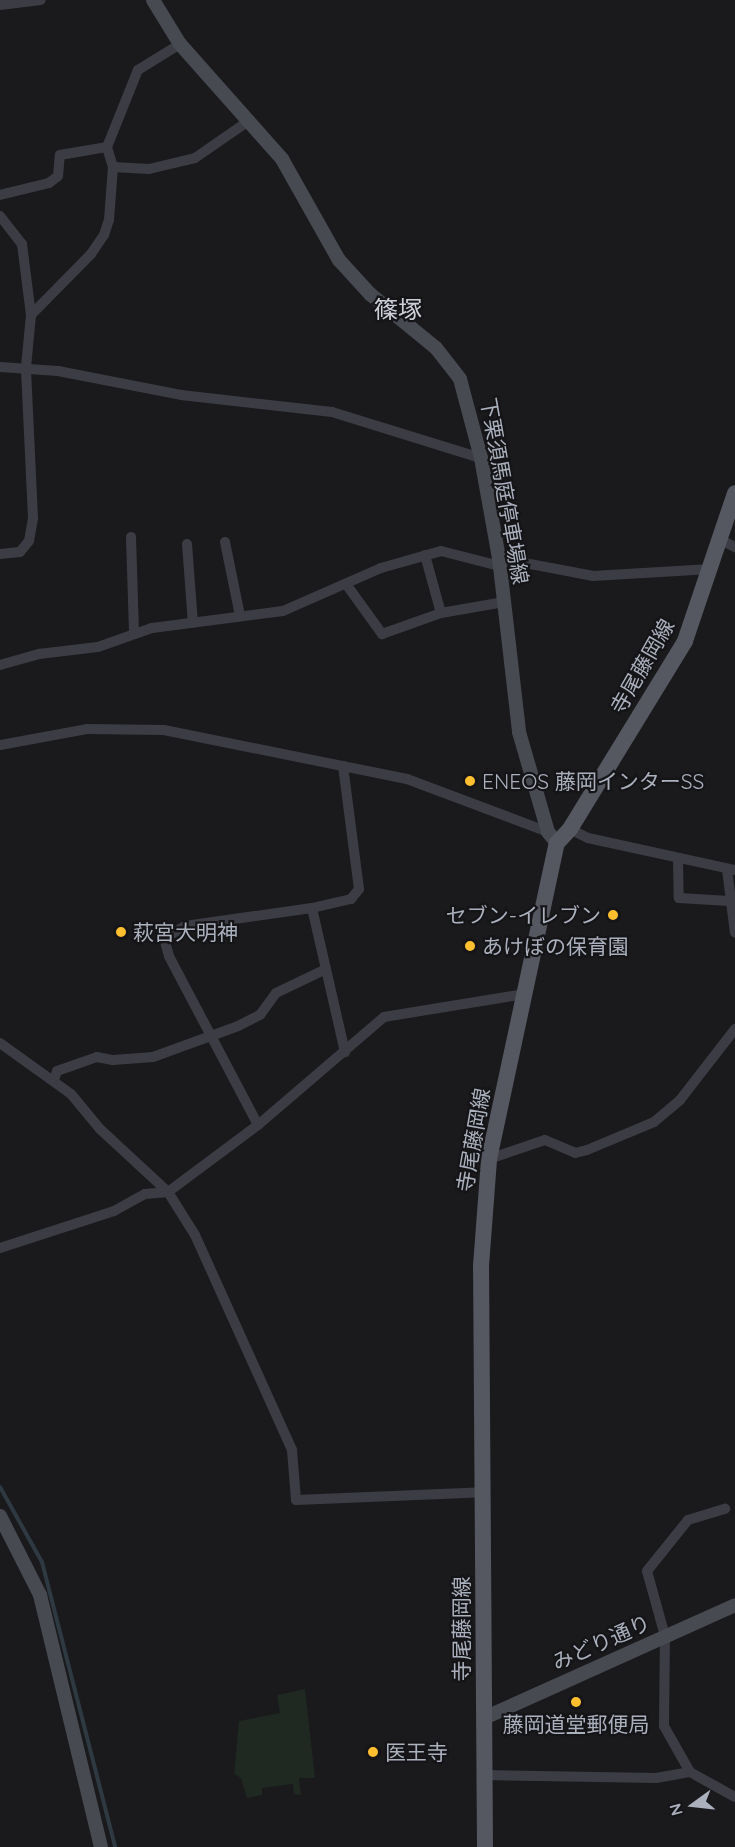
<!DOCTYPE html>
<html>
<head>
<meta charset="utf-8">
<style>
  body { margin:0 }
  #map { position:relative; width:735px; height:1847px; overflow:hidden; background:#1a1a1d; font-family:Quicksand,"Noto Sans JP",sans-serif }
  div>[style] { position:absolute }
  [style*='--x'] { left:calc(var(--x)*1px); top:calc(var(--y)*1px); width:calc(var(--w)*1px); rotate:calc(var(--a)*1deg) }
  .green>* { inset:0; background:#1f2821 }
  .stream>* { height:4px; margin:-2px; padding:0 2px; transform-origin:2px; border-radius:2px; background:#2e3942 }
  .street>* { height:10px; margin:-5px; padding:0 5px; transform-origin:5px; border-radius:5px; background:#3c3d44 }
  .secondary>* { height:14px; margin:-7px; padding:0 7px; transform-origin:7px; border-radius:7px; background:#484a52 }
  .primary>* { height:16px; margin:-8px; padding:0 8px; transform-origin:8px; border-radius:8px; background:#565861 }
  .dots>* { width:16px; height:16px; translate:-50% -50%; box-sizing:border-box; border:3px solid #151518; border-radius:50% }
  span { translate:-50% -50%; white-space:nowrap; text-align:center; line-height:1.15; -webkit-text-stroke:4.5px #151518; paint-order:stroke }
  .street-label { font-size:21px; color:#abb0bd }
  .poi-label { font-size:21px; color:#abb0bd }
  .left { translate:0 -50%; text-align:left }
  .right { translate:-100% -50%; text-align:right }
  .quarter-label { font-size:24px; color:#cdd0d8 }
  .north { position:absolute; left:663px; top:1775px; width:60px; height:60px; -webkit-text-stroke:4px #151518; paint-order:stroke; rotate:255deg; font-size:16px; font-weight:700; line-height:24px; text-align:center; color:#abb0bd }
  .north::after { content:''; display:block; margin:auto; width:21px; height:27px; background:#abb0bd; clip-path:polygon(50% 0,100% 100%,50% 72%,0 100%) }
</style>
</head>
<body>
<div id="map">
  <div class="green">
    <i style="clip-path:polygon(305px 1689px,315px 1778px,299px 1778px,301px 1795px,294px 1794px,293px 1784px,262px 1788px,262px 1795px,247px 1798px,241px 1778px,234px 1774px,239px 1721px,280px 1713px,277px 1695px)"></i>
  </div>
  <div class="stream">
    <i style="--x:0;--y:1487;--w:86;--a:60.8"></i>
    <i style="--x:42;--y:1562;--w:294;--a:75.6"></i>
  </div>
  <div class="street">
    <i style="--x:0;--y:5;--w:41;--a:-7"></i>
    <i style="--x:113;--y:167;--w:36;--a:3"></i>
    <i style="--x:149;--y:169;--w:47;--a:-13.4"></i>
    <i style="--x:195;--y:158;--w:67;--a:-34.6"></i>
    <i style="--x:0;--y:195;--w:50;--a:-13.8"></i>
    <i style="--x:49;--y:183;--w:11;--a:-38"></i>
    <i style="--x:58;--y:176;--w:21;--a:-85"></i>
    <i style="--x:60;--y:155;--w:48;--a:-9.7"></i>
    <i style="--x:0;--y:216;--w:36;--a:52"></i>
    <i style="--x:22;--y:244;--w:72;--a:82.8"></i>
    <i style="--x:0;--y:367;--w:58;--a:3.9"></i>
    <i style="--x:58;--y:371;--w:125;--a:11"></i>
    <i style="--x:181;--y:395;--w:152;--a:6.4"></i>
    <i style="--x:332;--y:412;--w:156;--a:17.2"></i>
    <i style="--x:131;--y:537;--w:95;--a:88.2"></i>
    <i style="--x:721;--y:540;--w:16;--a:27"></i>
    <i style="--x:225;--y:542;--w:76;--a:78.5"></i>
    <i style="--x:187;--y:544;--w:79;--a:85.7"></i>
    <i style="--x:0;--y:554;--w:20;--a:-6"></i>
    <i style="--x:20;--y:552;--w:14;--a:-51"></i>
    <i style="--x:29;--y:541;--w:23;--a:-80"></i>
    <i style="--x:33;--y:518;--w:151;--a:-92.7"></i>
    <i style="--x:26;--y:367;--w:52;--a:-84.5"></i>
    <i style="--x:31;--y:315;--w:86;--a:-45.5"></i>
    <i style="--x:91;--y:254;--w:23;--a:-56"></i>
    <i style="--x:104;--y:235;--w:16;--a:-72"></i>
    <i style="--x:109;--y:220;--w:53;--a:-85.7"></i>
    <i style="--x:113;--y:167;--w:21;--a:-107"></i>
    <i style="--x:107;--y:147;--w:83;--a:-68.1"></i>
    <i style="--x:138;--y:70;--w:49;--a:-31.8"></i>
    <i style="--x:425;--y:555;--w:60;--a:74.6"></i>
    <i style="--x:499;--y:558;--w:96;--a:10.8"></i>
    <i style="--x:593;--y:576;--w:118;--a:-3.4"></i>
    <i style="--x:346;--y:584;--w:62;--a:54.2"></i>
    <i style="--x:382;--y:634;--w:63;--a:-19.6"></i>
    <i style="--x:441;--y:613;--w:64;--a:-9.9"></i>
    <i style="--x:0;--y:665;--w:41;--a:-15.8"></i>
    <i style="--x:39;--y:654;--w:59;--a:-6.8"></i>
    <i style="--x:98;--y:647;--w:57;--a:-19.4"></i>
    <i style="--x:152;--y:628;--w:132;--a:-7.4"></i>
    <i style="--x:283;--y:611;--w:107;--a:-23.7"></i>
    <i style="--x:381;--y:568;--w:62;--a:-15.8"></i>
    <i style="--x:441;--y:551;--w:61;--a:14.3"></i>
    <i style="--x:0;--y:745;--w:88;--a:-10.4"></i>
    <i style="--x:87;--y:729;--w:77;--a:0.7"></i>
    <i style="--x:164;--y:730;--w:248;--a:11.4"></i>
    <i style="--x:407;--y:779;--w:151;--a:20.6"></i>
    <i style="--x:570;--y:829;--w:20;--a:27"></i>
    <i style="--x:588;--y:838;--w:150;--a:12.3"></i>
    <i style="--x:678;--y:859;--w:39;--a:89"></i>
    <i style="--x:679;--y:898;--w:50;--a:3.4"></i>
    <i style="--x:727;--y:869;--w:64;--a:82.9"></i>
    <i style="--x:312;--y:908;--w:148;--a:77.1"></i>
    <i style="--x:0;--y:1043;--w:87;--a:35.7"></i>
    <i style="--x:71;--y:1094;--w:45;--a:50.4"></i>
    <i style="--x:100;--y:1129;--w:93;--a:42.8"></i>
    <i style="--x:168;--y:1192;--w:51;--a:57.9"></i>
    <i style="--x:195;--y:1235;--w:236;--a:65.7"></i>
    <i style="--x:292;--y:1450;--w:50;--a:85.4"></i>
    <i style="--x:296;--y:1500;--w:187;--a:-2.4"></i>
    <i style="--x:54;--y:1080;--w:9;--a:-72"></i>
    <i style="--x:57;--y:1071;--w:42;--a:-19.3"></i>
    <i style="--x:97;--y:1057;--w:16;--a:11"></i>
    <i style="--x:113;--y:1060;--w:40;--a:-4.3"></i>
    <i style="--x:153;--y:1057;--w:90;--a:-20"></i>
    <i style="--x:238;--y:1026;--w:25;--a:-27"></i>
    <i style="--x:260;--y:1015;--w:27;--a:-54"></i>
    <i style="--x:276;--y:993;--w:55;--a:-25.6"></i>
    <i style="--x:258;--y:1125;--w:191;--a:-117.8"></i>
    <i style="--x:169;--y:956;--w:18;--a:-106"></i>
    <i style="--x:164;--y:939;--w:25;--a:-32"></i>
    <i style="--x:185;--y:926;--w:128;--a:-8.1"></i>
    <i style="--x:312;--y:908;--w:40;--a:-13"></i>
    <i style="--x:351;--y:899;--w:13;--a:-51"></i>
    <i style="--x:359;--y:889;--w:124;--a:-97.4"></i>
    <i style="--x:489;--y:1159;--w:59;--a:-18.7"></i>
    <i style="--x:545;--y:1140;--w:33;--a:23"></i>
    <i style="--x:575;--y:1153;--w:12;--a:-14"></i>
    <i style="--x:587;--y:1150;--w:73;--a:-22.7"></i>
    <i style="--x:654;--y:1122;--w:34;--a:-40"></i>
    <i style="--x:680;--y:1100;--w:90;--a:-52.2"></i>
    <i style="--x:0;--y:1248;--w:120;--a:-18"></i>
    <i style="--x:114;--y:1211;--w:35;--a:-29"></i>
    <i style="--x:145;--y:1194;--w:23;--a:-5"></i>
    <i style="--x:168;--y:1192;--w:112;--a:-36.7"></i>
    <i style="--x:258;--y:1125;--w:166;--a:-40.6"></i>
    <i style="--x:384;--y:1017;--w:142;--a:-9.3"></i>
    <i style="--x:690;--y:1772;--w:53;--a:-119.5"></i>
    <i style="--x:664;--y:1726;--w:90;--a:-89.4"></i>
    <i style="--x:665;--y:1636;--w:67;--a:-105.5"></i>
    <i style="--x:647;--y:1571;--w:65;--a:-51.2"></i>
    <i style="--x:688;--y:1520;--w:39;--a:-17"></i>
    <i style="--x:484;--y:1775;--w:172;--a:1"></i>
    <i style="--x:656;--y:1778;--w:35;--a:-10"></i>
    <i style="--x:690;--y:1772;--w:51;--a:29.1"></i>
  </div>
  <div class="secondary">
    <i style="--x:153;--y:0;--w:52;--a:58.5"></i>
    <i style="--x:180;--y:44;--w:154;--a:48.4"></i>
    <i style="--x:282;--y:159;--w:116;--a:60.6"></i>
    <i style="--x:339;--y:260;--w:46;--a:47.6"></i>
    <i style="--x:370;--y:294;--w:85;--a:39.3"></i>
    <i style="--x:436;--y:348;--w:39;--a:52"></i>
    <i style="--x:460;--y:379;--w:82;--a:75.1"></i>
    <i style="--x:481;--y:458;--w:102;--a:79.8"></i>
    <i style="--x:499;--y:558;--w:175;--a:83.4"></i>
    <i style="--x:519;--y:732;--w:104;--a:73.8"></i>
    <i style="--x:548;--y:832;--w:14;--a:51"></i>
    <i style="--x:0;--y:1516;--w:89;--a:63.1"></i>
    <i style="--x:40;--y:1595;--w:259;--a:76.4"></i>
    <i style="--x:484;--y:1718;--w:275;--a:-24.2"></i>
  </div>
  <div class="primary">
    <i style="--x:485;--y:1847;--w:581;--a:-90.39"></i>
    <i style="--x:481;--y:1266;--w:107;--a:-85.7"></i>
    <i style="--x:489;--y:1159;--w:323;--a:-77.9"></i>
    <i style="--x:557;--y:843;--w:19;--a:-47"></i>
    <i style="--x:570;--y:829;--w:220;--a:-58.5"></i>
    <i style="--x:685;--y:641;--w:156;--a:-71.3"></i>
  </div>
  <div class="dots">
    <i style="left:470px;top:781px;background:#ffbf2f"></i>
    <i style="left:613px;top:915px;background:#ffbf2f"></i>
    <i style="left:121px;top:932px;background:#ffbf2f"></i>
    <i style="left:470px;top:946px;background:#ffbf2f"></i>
    <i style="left:576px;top:1702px;background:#ffbf2f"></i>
    <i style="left:373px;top:1752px;background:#ffbf2f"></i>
  </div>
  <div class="street-label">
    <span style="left:505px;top:491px;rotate:80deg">下栗須馬庭停車場線</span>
    <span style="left:642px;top:666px;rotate:-60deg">寺尾藤岡線</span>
    <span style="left:473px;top:1140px;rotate:-80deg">寺尾藤岡線</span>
    <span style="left:461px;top:1629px;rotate:-90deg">寺尾藤岡線</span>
    <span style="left:601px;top:1642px;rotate:-24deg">みどり通り</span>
  </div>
  <div class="poi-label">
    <span class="left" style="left:482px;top:781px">ENEOS 藤岡インターSS</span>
    <span class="right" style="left:601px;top:915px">セブン-イレブン</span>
    <span class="left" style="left:133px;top:932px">萩宮大明神</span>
    <span class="left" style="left:482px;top:946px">あけぼの保育園</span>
    <span style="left:576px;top:1724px">藤岡道堂郵便局</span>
    <span class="left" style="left:385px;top:1752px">医王寺</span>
  </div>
  <div class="quarter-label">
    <span style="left:398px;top:310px">篠塚</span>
  </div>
  <div class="north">N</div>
</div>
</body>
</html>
